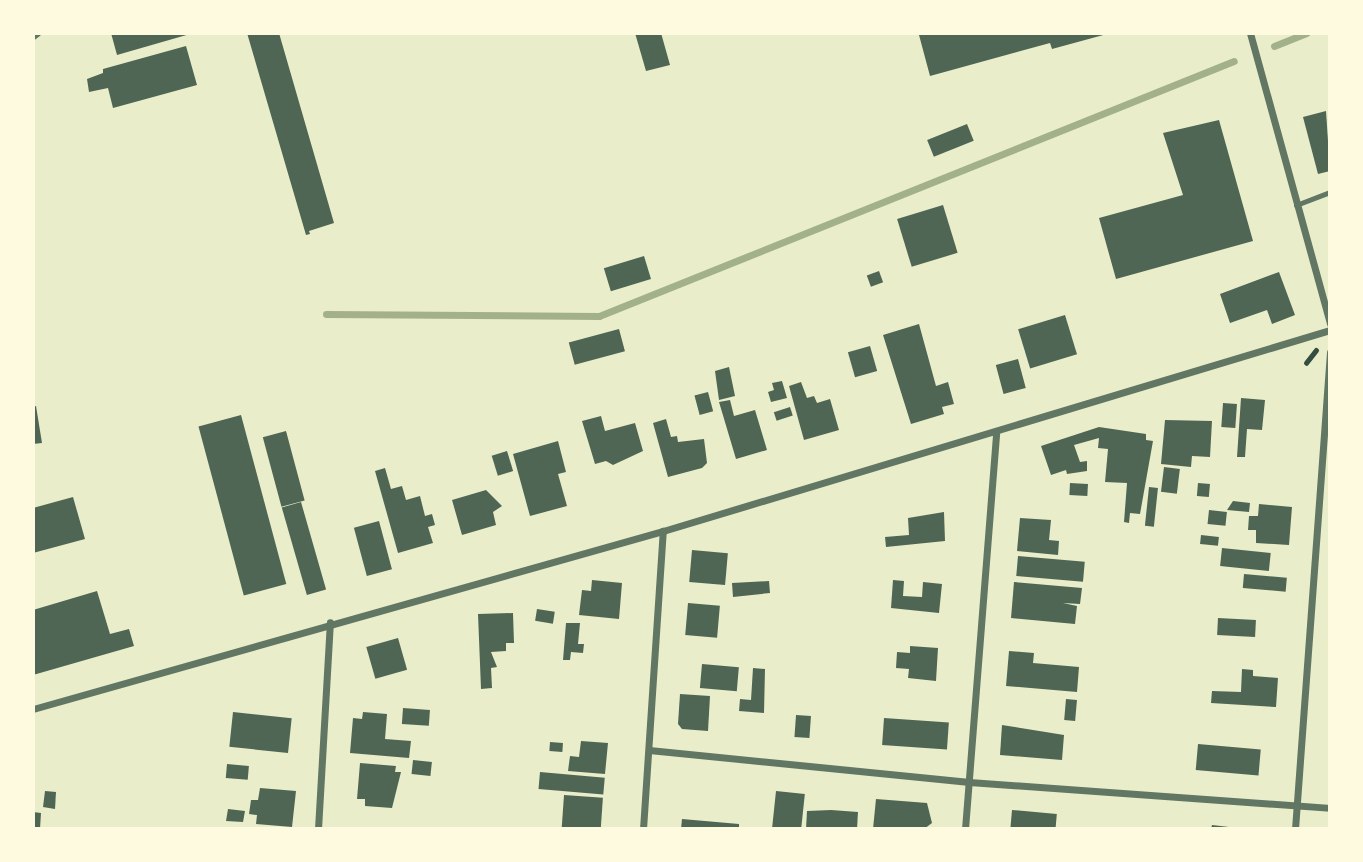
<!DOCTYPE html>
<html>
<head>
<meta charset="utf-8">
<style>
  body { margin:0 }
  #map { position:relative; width:1363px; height:862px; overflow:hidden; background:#e9edc9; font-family:Signika,sans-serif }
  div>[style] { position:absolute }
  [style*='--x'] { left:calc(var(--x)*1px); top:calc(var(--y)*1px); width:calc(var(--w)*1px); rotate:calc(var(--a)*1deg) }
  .stream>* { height:7px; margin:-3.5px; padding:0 3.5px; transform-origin:3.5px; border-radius:3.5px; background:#a3b18a }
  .building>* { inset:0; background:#4f6655; transform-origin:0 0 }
  .path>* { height:4.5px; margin:-2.25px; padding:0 2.25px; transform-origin:2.25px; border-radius:2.25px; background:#344e41 }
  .service>* { height:5px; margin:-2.5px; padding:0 2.5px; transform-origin:2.5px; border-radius:2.5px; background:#617663 }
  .minor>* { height:7px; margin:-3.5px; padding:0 3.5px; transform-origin:3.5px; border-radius:3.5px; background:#617663 }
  span { translate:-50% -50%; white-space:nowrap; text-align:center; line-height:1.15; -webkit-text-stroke:7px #fefae0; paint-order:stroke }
  .frame { position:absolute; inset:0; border:35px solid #fefae0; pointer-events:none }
</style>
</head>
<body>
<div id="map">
  <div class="stream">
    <i style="--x:1274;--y:46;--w:35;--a:-22"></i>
    <i style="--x:326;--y:314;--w:273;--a:0.4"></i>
    <i style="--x:599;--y:316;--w:684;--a:-21.88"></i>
  </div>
  <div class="building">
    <i style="clip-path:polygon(111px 33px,190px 33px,190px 34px,117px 55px)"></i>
    <i style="clip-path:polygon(247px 33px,279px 33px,334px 223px,309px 231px,310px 234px,306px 235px)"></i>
    <i style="clip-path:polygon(635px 33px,661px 33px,670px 65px,646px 71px)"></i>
    <i style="clip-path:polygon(925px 33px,1107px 33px,1107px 34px,1052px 49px,1050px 43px,930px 76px,919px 35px)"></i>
    <i style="clip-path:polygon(186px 46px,197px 85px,113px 108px,108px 88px,89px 92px,87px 79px,103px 73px,103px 69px)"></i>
    <i style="clip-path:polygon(1326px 111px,1330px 171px,1318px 174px,1303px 117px)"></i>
    <i style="clip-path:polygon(1219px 120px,1253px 241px,1116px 279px,1099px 218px,1183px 195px,1163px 133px)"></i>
    <i style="left:967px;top:124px;width:18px;height:43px;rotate:68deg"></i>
    <i style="left:943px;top:205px;width:50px;height:48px;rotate:73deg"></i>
    <i style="left:644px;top:256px;width:24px;height:42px;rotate:73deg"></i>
    <i style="left:879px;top:271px;width:12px;height:13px;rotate:70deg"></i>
    <i style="clip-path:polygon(1279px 272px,1295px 315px,1272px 324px,1267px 310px,1230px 323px,1220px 294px)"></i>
    <i style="left:1065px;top:315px;width:41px;height:49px;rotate:73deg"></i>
    <i style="clip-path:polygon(919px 324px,936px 386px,948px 382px,954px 404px,942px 407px,944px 414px,911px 424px,883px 335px)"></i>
    <i style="left:619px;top:329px;width:23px;height:52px;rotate:75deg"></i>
    <i style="left:870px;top:346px;width:26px;height:23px;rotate:74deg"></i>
    <i style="left:1018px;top:359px;width:30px;height:23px;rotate:75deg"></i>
    <i style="clip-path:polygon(729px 367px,735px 396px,719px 400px,715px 371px)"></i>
    <i style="clip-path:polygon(782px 381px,787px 398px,771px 402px,768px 392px,774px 390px,772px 383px)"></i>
    <i style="clip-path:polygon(801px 382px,807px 398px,814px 396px,817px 403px,830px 399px,839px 430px,804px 440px,789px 386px)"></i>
    <i style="left:708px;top:392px;width:20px;height:14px;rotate:75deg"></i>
    <i style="clip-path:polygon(1241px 398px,1265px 400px,1262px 430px,1247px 429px,1245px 457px,1237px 457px)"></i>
    <i style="clip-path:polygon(730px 400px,734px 416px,755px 410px,767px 450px,736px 459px,719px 402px)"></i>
    <i style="left:1223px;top:403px;width:14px;height:24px;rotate:4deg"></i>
    <i style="clip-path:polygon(36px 406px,42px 443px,33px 444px,33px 407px)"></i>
    <i style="left:790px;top:407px;width:9px;height:17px;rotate:72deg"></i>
    <i style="left:241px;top:415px;width:175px;height:44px;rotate:75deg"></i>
    <i style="clip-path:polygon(601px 416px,605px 431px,635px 423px,643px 451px,613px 465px,606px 461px,595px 464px,582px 421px)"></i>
    <i style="clip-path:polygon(666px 419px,671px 437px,677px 436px,678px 442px,704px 439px,707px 463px,702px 468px,668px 477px,653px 423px)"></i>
    <i style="clip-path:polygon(1165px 420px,1212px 421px,1210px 457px,1192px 456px,1191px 467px,1161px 464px)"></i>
    <i style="clip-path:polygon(1099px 427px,1146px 434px,1146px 440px,1153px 441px,1140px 514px,1130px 513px,1129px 523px,1124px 522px,1127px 483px,1105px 482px,1108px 449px,1098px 448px,1099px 438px,1074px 445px,1080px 462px,1087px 461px,1087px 471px,1067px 474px,1066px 470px,1051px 475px,1041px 446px)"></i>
    <i style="left:286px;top:431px;width:72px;height:24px;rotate:75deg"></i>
    <i style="clip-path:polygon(558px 441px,566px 472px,558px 474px,567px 506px,530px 516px,513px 454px)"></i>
    <i style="left:507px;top:451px;width:21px;height:16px;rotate:73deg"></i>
    <i style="left:1164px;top:467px;width:16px;height:25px;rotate:7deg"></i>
    <i style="clip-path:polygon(385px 468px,391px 489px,402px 486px,406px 500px,420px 496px,425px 516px,432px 514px,435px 525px,428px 527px,433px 543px,398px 553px,375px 471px)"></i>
    <i style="left:1070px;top:483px;width:18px;height:12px;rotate:3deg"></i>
    <i style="left:1198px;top:483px;width:12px;height:13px;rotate:5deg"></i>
    <i style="left:1149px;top:487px;width:9px;height:39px;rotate:6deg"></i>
    <i style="clip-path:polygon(486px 490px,502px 506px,493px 512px,496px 525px,462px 535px,452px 500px)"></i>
    <i style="clip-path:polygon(73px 497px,85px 539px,33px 553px,33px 508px)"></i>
    <i style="clip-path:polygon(1233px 501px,1250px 503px,1249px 512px,1227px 510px)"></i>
    <i style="left:301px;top:502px;width:91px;height:20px;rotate:74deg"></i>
    <i style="clip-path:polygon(1259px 504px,1292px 507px,1289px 545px,1256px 543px,1256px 530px,1248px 530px,1249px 516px,1258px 516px)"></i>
    <i style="left:1209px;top:510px;width:18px;height:14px;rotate:6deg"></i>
    <i style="clip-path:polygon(944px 512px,945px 541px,886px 547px,885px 537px,909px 535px,908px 518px)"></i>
    <i style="clip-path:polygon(1020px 518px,1051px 520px,1049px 540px,1059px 541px,1058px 555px,1017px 551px)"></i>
    <i style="left:379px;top:521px;width:50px;height:26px;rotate:75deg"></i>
    <i style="left:1201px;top:535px;width:18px;height:9px;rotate:6deg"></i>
    <i style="left:1222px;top:548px;width:49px;height:18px;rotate:6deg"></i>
    <i style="left:692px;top:550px;width:36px;height:32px;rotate:5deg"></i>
    <i style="left:1018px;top:556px;width:67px;height:20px;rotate:5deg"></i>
    <i style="left:1244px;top:574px;width:43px;height:14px;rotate:5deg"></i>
    <i style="clip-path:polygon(592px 580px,622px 583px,619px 619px,579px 615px,582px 590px,591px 591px)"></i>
    <i style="clip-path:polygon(893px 580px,904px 581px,903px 596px,922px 597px,923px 582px,942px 584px,939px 613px,891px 608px)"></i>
    <i style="clip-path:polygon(769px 581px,770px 593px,733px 597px,732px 583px)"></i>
    <i style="clip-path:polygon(1014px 582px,1082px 588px,1080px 604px,1063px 603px,1077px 606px,1075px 624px,1011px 618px)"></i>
    <i style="clip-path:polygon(97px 591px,110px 634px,129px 629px,134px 646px,33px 675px,33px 610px)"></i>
    <i style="left:688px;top:603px;width:32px;height:32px;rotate:5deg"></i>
    <i style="left:537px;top:609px;width:18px;height:12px;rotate:9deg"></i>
    <i style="clip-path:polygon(513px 613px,514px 643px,506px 643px,506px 651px,491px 652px,497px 667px,491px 668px,492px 688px,481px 689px,478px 614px)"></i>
    <i style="left:1218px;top:618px;width:38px;height:17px;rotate:3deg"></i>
    <i style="clip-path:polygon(566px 623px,580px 623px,578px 644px,584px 644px,583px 653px,571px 652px,570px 660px,563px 660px)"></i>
    <i style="left:398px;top:638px;width:33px;height:33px;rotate:74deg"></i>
    <i style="clip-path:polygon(910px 646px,938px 648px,936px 681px,908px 678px,909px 669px,896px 668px,897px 652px,910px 653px)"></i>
    <i style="clip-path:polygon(1009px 651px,1034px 653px,1033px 663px,1079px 667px,1077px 692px,1006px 686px)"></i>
    <i style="left:702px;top:664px;width:37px;height:24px;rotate:5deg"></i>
    <i style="clip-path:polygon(753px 668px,765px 669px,764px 713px,739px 711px,740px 699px,751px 700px)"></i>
    <i style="clip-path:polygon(1242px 669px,1253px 670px,1253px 676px,1278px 678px,1276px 707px,1211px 703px,1212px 691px,1241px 692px)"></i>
    <i style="clip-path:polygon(680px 694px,710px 696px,708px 731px,682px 729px,678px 724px)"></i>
    <i style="left:1066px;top:699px;width:11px;height:21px;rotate:5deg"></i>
    <i style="left:403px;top:708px;width:27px;height:16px;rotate:4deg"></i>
    <i style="left:233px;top:712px;width:59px;height:35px;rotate:6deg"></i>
    <i style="clip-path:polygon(363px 712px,387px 714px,385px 739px,411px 741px,409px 758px,350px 753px,353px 718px,362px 719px)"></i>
    <i style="left:796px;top:715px;width:15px;height:22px;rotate:4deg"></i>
    <i style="left:884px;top:718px;width:65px;height:27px;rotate:4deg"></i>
    <i style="clip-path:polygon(1002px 725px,1064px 735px,1062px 760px,1000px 755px)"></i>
    <i style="clip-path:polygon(581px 741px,608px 743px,605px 774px,568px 771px,570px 756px,579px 757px)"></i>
    <i style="left:550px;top:742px;width:13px;height:9px;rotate:4deg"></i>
    <i style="left:1198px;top:744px;width:63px;height:26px;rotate:5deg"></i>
    <i style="left:413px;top:760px;width:19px;height:14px;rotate:6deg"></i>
    <i style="clip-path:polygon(360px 763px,396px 766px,395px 772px,401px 772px,392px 808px,365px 806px,365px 799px,357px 799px)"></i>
    <i style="left:227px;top:764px;width:22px;height:14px;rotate:5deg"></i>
    <i style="left:540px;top:772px;width:65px;height:17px;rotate:5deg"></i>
    <i style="clip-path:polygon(260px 788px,296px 791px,292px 827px,256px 824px,257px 815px,249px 814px,251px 800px,258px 800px)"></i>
    <i style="clip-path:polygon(45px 791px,56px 792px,55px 809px,43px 807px)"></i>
    <i style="left:776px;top:791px;width:29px;height:38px;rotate:6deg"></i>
    <i style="left:564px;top:795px;width:39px;height:34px;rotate:4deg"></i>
    <i style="clip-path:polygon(876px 799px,927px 803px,932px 823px,924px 829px,873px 829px)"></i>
    <i style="clip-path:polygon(228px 809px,245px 811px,243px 822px,226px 821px)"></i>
    <i style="clip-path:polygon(831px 810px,858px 812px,857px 829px,806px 829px,807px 811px)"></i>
    <i style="left:1012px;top:810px;width:45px;height:17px;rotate:5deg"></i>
    <i style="clip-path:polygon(33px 812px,41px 813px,40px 829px,33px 829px)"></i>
    <i style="clip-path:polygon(682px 819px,739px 824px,739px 829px,681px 829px)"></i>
    <i style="clip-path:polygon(1212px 825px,1229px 827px,1229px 829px,1211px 829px)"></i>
  </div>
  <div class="path">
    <i style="--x:1306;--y:363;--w:16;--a:-52"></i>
  </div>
  <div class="service">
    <i style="--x:1296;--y:205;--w:36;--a:-21"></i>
  </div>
  <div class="minor">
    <i style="--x:1250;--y:33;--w:302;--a:74.6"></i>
    <i style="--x:33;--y:36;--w:5;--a:-37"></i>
    <i style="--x:33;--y:709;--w:655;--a:-15.78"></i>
    <i style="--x:663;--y:531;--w:697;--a:-16.77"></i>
    <i style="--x:649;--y:750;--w:322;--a:5.7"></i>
    <i style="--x:969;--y:782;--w:362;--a:4.1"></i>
    <i style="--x:318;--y:829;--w:207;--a:-86.7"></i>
    <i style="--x:643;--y:829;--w:299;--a:-86.2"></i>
    <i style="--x:965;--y:829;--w:398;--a:-85.5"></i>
    <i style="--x:1295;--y:829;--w:478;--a:-85.8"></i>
  </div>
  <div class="frame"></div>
</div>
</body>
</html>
